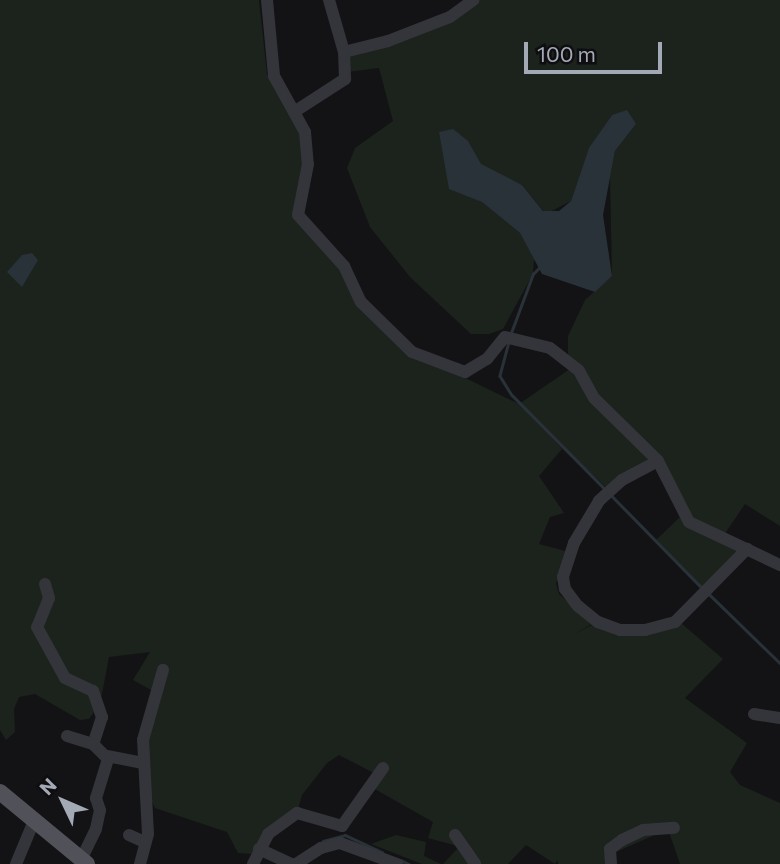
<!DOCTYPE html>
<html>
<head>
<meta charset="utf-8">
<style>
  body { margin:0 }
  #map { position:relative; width:780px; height:864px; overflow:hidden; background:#131315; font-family:Commissioner,sans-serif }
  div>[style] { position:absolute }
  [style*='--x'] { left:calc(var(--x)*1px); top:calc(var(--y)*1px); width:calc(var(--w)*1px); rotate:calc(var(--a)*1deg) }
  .green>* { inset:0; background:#1b231c }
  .water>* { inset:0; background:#293139 }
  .stream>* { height:2.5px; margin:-1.25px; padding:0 1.25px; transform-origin:1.25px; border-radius:1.25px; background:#293139 }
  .minor>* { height:12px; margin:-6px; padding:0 6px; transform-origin:6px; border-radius:6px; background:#34353a }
  .major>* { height:16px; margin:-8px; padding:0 8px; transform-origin:8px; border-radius:8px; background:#505159 }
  span { translate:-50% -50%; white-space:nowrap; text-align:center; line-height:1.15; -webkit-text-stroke:5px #0e0e10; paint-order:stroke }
  .north { position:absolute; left:28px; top:766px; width:70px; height:70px; -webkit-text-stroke:5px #0e0e10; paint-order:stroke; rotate:314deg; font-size:19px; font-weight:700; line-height:28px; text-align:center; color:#a4a9b6 }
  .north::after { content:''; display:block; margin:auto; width:24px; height:32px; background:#a4a9b6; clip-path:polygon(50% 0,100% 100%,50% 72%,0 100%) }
  .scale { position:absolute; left:524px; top:42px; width:138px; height:32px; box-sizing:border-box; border:4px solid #a4a9b6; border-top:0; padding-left:9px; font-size:21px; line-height:24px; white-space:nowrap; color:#a4a9b6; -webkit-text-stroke:5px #0e0e10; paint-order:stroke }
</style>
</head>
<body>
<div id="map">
  <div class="green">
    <i style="clip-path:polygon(0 0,259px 0,267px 74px,305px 132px,298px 215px,344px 266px,366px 307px,412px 352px,519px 404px,570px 369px,587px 395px,654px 463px,607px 488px,545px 430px,562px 449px,539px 476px,564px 513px,550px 517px,539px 544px,565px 551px,556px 584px,559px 594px,592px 624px,574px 634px,598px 622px,620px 630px,681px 623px,723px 659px,685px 698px,747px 743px,730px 772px,740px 785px,780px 803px,780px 864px,680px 864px,668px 829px,607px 856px,609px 864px,558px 864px,558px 860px,555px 864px,526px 845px,508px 864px,476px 864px,454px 845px,428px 838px,433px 822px,373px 788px,374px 773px,339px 755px,327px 763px,302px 795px,297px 813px,254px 854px,238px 853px,227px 832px,155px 808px,146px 789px,143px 740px,154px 697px,151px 690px,133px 680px,150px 652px,109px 657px,100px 704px,89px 719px,80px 720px,35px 694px,19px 697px,14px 709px,15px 732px,6px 740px,0 730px)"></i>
    <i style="clip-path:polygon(470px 0,780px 0,780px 526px,745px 504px,724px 535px,744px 552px,702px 587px,656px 540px,680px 517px,658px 461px,594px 398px,568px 358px,568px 336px,585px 300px,612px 276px,610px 177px,615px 151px,636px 124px,612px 115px,589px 149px,571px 201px,546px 214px,522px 185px,481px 165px,468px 190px,520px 233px,534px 258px,533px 274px,503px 329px,489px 334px,471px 334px,410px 277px,370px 227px,347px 168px,355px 148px,393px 121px,379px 68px,347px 72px,344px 52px,419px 35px)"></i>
    <i style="clip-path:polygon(396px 835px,426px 842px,424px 856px,441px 864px,422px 864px,371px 844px)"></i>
    <i style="clip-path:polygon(457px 849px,469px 864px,443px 864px)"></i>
  </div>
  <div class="water">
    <i style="clip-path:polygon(627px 110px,636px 124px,615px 151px,603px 215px,612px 276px,595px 292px,542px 274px,520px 233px,482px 202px,449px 189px,439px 132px,453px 129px,468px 141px,481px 164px,522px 185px,543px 211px,559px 211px,571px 201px,589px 148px,612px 115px)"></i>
    <i style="clip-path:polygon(32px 253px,38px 260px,22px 287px,7px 272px,22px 255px)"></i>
  </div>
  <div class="stream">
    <i style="--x:511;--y:333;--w:63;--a:-69.6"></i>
    <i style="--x:533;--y:274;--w:11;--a:-45"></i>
    <i style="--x:509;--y:342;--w:35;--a:105"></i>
    <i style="--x:500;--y:376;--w:22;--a:58"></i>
    <i style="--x:512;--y:395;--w:132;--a:45.3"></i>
    <i style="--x:612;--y:496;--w:130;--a:45.6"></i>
    <i style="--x:708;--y:593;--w:100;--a:44.2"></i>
    <i style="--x:323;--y:841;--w:23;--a:-15"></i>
    <i style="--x:345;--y:835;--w:41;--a:24.7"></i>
    <i style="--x:401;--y:860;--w:9;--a:27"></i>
  </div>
  <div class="minor">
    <i style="--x:267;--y:0;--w:76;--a:84.7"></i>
    <i style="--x:274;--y:76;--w:64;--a:61"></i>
    <i style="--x:305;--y:132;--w:32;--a:85"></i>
    <i style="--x:308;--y:164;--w:52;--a:101.1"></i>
    <i style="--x:298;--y:215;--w:69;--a:48"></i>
    <i style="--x:344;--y:266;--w:40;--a:65"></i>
    <i style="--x:361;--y:302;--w:71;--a:44.4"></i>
    <i style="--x:412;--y:352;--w:57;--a:20.7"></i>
    <i style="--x:465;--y:372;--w:26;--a:-31"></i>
    <i style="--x:487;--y:359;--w:28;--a:-51"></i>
    <i style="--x:505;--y:337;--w:46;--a:13.7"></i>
    <i style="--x:550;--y:348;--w:37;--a:38"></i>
    <i style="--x:579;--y:371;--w:31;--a:61"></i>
    <i style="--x:594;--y:398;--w:90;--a:44.5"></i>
    <i style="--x:658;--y:461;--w:68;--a:63.1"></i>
    <i style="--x:689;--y:522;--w:101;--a:25.3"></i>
    <i style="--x:344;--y:52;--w:45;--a:-14"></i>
    <i style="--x:388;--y:41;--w:66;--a:-21.2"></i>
    <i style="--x:450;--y:17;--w:29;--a:-36"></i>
    <i style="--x:294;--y:112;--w:61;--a:-32.9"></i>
    <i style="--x:345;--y:79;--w:27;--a:-92"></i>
    <i style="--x:344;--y:52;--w:54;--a:-106.1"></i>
    <i style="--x:658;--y:461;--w:41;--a:152.2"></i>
    <i style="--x:622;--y:480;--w:31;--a:138"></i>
    <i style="--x:599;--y:501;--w:49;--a:120.8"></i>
    <i style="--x:574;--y:543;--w:36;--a:108"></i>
    <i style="--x:563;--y:577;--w:12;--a:81"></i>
    <i style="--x:565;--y:589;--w:21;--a:53"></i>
    <i style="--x:578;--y:606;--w:26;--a:39"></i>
    <i style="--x:598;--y:622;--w:23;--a:20"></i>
    <i style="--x:620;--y:630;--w:25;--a:0"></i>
    <i style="--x:645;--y:630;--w:31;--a:-15"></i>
    <i style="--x:675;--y:622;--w:103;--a:-45.4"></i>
    <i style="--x:45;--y:584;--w:15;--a:74"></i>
    <i style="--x:49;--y:598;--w:31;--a:112"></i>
    <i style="--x:37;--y:627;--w:58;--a:61.2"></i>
    <i style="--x:65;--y:678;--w:31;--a:25"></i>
    <i style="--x:93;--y:691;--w:28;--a:71"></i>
    <i style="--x:102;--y:717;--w:28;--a:108"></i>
    <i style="--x:93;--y:744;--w:21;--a:45"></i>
    <i style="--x:108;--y:759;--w:41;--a:107.1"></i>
    <i style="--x:96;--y:798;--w:13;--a:72"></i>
    <i style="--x:100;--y:810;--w:19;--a:102"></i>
    <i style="--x:96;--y:829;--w:34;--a:116"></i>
    <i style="--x:754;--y:714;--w:26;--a:9"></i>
    <i style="--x:67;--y:736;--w:27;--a:17"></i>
    <i style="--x:107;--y:756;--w:38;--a:11"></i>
    <i style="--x:129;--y:835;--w:17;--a:24"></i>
    <i style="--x:455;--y:835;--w:35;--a:55"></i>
    <i style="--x:259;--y:849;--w:35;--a:25"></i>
    <i style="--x:16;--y:864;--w:47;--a:-67.3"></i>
    <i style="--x:140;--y:864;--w:31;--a:-75"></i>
    <i style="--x:148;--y:834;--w:94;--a:-93"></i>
    <i style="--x:143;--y:740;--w:73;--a:-74.1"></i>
    <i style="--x:253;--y:864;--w:34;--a:-63"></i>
    <i style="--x:268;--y:834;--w:36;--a:-36"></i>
    <i style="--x:297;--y:813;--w:47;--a:16.1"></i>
    <i style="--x:342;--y:826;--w:71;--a:-54.7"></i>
    <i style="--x:296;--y:864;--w:30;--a:-33"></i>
    <i style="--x:321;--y:848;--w:20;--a:-15"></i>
    <i style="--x:340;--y:843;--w:61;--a:20.2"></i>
    <i style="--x:611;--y:864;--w:15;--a:-94"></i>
    <i style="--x:610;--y:849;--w:15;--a:-37"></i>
    <i style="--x:622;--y:840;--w:23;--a:-25"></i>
    <i style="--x:643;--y:830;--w:31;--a:-4"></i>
  </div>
  <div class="major">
    <i style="--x:0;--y:792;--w:113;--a:39.6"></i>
  </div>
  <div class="north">N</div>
  <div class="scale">100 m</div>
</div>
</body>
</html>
